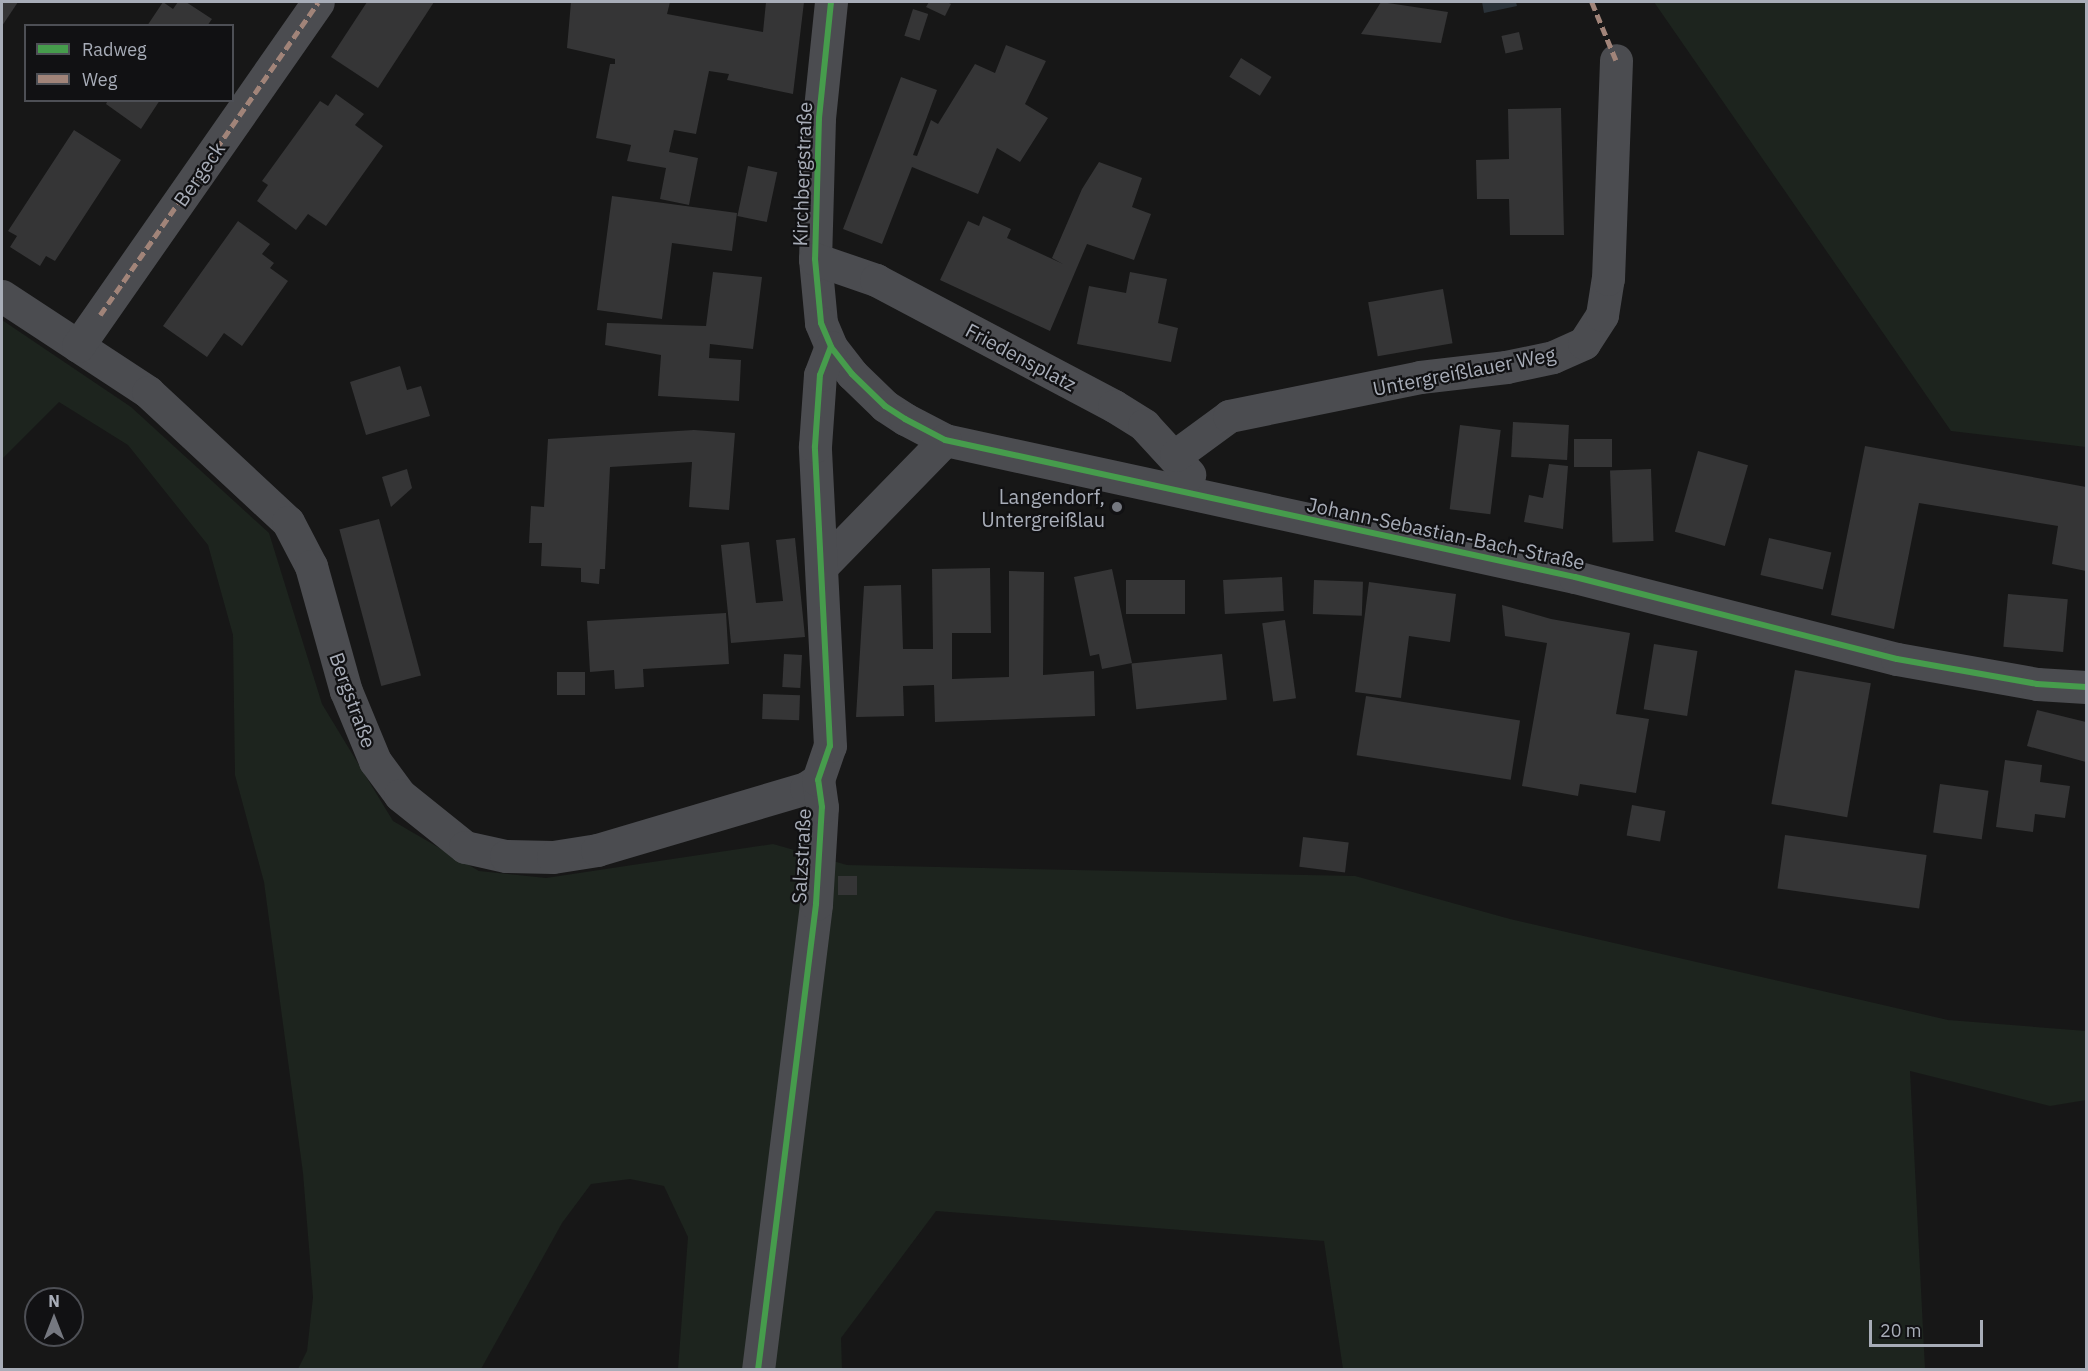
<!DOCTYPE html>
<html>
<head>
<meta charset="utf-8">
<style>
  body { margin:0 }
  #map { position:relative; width:2088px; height:1371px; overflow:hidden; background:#171717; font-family:"IBM Plex Sans",sans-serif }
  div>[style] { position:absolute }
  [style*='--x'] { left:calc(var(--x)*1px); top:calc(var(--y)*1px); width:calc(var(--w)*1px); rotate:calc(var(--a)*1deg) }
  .green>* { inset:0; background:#1d241e }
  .water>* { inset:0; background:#2a3239 }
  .building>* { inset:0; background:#353536; transform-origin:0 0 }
  .minor>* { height:33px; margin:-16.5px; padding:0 16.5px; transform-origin:16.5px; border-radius:16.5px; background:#4b4c50 }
  .quiet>* { height:4.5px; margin-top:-2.25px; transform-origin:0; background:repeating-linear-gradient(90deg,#a18479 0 9px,transparent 0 13.5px) }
  .cycleway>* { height:6px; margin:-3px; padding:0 3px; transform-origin:3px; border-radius:3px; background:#469c4c }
  .dots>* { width:16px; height:16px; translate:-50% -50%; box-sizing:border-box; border:3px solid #111113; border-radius:50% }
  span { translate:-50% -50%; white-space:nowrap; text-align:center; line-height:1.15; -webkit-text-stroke:4.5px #111113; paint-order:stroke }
  .street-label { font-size:20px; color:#a8adb8 }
  .poi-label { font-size:20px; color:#a8adb8 }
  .right { translate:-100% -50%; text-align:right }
  .frame { position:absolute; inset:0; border:3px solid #a8adb8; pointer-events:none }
  .legend { position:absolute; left:24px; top:24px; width:210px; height:78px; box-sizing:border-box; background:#111113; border:2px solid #4d4f55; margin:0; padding:8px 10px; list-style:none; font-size:18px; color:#a8adb8 }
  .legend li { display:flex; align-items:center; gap:12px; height:30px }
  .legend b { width:30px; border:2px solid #4d4f55 }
  .north { position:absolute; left:24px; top:1287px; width:60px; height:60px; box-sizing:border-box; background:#111113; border:2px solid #4d4f55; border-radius:50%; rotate:0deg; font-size:16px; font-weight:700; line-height:24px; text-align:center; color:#a8adb8 }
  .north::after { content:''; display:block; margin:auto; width:21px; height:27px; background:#757880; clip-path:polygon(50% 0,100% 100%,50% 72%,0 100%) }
  .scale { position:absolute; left:1869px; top:1320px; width:114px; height:27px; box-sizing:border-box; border:3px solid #a8adb8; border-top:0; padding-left:8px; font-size:18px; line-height:21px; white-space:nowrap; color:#a8adb8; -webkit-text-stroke:4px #111113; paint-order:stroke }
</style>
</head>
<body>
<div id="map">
  <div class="green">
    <i style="clip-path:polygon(1654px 2px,2086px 2px,2086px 447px,1951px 431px)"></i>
    <i style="clip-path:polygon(2px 320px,131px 407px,269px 533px,322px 704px,393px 821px,479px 871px,546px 878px,773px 844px,847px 865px,1355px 876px,1510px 919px,1948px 1020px,2086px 1031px,2086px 1100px,2050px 1106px,1910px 1071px,1925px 1369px,1343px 1369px,1324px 1241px,936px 1211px,841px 1338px,842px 1369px,678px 1369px,688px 1237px,664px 1186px,630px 1179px,591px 1184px,562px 1223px,481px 1369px,298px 1369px,307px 1351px,313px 1297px,303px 1173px,264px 882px,235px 775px,233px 635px,208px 545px,128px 445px,59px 402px,2px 459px)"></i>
  </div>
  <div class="water">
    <i style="clip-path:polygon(1482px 2px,1516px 2px,1517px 6px,1484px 13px)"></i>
  </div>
  <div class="building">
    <i style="clip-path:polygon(2px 2px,18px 2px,2px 26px)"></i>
    <i style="clip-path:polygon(163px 2px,173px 9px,178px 2px,186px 2px,212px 19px,207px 26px,147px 26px)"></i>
    <i style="clip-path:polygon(367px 2px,434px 2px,378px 88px,331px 57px)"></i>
    <i style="clip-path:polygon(571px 2px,670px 2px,667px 14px,763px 32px,766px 2px,804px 2px,793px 94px,727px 80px,729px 74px,709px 71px,696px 134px,674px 130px,669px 152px,698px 158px,689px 205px,660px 199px,666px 168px,627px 161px,631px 145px,596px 138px,610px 64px,615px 64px,615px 59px,567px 48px)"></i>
    <i style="clip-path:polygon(929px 2px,947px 2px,951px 4px,945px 16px,926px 7px)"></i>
    <i style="clip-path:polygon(1381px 2px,1448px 12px,1441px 43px,1361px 34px)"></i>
    <i style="left:913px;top:9px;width:16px;height:28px;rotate:18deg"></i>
    <i style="left:1519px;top:32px;width:18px;height:18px;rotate:77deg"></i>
    <i style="clip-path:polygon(1006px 45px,1046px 61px,1025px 104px,1048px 118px,1020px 162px,997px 148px,978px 194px,912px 167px,882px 244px,843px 229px,901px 77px,937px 90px,913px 155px,917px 156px,931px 120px,938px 124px,975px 64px,995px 73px)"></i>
    <i style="left:1241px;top:58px;width:36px;height:22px;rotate:32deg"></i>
    <i style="clip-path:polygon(336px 94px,364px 114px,355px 125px,383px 146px,326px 226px,308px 214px,296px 230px,257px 201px,268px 185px,262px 181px,320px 101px,328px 106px)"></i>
    <i style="clip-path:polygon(108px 100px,160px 100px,141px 129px,106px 104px)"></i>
    <i style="clip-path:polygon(1561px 108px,1564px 235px,1510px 235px,1509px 199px,1477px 199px,1476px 160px,1509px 159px,1508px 109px)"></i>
    <i style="clip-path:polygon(74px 130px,121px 160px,55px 261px,46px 256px,40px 266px,10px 247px,17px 236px,8px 231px)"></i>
    <i style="clip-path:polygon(1099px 162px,1142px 178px,1132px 207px,1151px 214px,1134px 260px,1087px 244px,1050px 331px,940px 280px,968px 221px,979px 226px,983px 216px,1011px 229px,1007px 238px,1063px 264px,1052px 258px,1082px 189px)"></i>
    <i style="left:748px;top:166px;width:30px;height:51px;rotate:12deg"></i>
    <i style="clip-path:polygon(612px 196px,737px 213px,732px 251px,672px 243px,662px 319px,597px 310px)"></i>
    <i style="clip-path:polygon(238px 221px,270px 244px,262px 254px,274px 263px,270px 268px,288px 281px,242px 346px,224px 333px,207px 357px,163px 326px)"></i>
    <i style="clip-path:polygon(713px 272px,762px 277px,753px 349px,710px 344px,709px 358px,741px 360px,739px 401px,658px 396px,661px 355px,605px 345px,607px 323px,706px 326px)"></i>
    <i style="clip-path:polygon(1130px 272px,1167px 279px,1158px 323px,1178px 328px,1171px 362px,1077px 344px,1089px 286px,1126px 293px)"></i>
    <i style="left:1443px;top:289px;width:55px;height:76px;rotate:80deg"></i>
    <i style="clip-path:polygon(400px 366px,407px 390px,421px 386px,430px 416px,366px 435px,350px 382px)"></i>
    <i style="left:1513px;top:422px;width:56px;height:35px;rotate:3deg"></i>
    <i style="left:1460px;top:425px;width:41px;height:85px;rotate:7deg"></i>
    <i style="clip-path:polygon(694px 430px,735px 433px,729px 510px,689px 507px,692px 462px,610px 467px,605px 569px,600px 569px,599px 584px,581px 582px,581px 568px,541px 566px,542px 543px,529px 543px,531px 506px,544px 507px,548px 439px)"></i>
    <i style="left:1574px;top:439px;width:38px;height:28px"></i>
    <i style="clip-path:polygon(1865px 446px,2086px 487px,2086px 571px,2052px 564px,2058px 526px,1919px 503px,1894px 629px,1831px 615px)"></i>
    <i style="left:1698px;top:451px;width:52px;height:84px;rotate:16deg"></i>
    <i style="clip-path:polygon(1549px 464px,1568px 466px,1563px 529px,1524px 522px,1529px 495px,1543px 498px)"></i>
    <i style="clip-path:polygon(407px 469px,412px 488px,391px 507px,382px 477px)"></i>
    <i style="left:1651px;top:469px;width:72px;height:41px;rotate:88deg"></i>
    <i style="left:379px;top:519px;width:162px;height:41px;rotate:75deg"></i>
    <i style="clip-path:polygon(795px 538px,805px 637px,731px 643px,721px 545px,749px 542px,756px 603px,783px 601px,776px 540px)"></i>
    <i style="left:1769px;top:538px;width:64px;height:38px;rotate:13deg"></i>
    <i style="clip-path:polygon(990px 568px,991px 633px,952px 633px,952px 679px,1009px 677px,1009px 571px,1044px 572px,1043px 675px,1094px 671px,1095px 716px,935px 722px,934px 685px,903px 686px,904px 716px,856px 717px,864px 586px,901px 585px,903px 649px,933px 649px,932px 569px)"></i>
    <i style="clip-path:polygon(1112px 569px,1132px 663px,1102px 669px,1099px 654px,1090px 656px,1074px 577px)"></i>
    <i style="left:1282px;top:577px;width:34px;height:59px;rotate:87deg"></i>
    <i style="left:1185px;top:580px;width:34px;height:59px;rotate:90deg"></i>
    <i style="left:1314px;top:580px;width:49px;height:34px;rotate:2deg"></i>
    <i style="clip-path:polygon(1369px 582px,1456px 594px,1450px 642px,1409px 636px,1401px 698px,1355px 692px)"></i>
    <i style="left:2008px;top:594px;width:60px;height:53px;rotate:5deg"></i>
    <i style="clip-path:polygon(1502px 605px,1551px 619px,1630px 633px,1616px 714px,1649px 719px,1636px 793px,1580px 784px,1578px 796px,1522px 786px,1547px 643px,1505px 636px)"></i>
    <i style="clip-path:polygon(726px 613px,729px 664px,643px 669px,644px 687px,615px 689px,614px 670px,590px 672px,587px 621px)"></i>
    <i style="left:1285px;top:620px;width:79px;height:23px;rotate:82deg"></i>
    <i style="left:1654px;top:644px;width:44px;height:66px;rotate:9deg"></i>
    <i style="left:784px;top:654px;width:18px;height:33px;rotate:3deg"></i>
    <i style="left:1222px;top:654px;width:46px;height:91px;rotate:84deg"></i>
    <i style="left:1795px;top:670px;width:77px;height:136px;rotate:10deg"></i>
    <i style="left:557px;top:672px;width:28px;height:23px"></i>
    <i style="left:763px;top:694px;width:37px;height:25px;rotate:2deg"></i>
    <i style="left:1366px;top:696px;width:156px;height:60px;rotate:9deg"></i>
    <i style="clip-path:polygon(2037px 710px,2086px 722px,2086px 762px,2027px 746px)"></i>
    <i style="clip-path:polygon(2005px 760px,2042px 765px,2040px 782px,2070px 786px,2065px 818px,2035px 814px,2033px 832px,1996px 827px)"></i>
    <i style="left:1940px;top:784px;width:49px;height:49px;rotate:8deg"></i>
    <i style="left:1632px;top:805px;width:34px;height:31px;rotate:10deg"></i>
    <i style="left:1785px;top:835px;width:143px;height:54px;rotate:8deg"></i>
    <i style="left:1303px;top:837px;width:46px;height:30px;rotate:7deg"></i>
    <i style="left:838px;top:876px;width:19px;height:19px"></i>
  </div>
  <div class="minor">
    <i style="--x:831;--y:2;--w:117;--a:95.9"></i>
    <i style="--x:819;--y:118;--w:141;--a:91.6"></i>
    <i style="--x:815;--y:259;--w:64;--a:84.6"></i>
    <i style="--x:821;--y:323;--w:26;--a:67"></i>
    <i style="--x:831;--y:347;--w:34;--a:52"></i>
    <i style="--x:852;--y:374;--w:46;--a:44.1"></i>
    <i style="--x:885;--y:406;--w:24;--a:33"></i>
    <i style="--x:905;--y:419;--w:45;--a:27.7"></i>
    <i style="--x:945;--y:440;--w:645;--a:12.27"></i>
    <i style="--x:1575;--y:577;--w:332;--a:14.3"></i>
    <i style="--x:1897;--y:659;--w:142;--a:10.1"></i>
    <i style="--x:2037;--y:684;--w:49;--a:3.5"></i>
    <i style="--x:815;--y:259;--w:65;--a:19"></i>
    <i style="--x:876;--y:280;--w:269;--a:27.9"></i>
    <i style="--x:1114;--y:406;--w:36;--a:32"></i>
    <i style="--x:1144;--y:425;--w:67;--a:47.4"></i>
    <i style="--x:2;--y:296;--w:175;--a:33.3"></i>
    <i style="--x:148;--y:392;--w:191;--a:42.9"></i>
    <i style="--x:288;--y:522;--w:50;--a:62.4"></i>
    <i style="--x:311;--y:566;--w:130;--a:74.4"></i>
    <i style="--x:346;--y:691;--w:76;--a:67.5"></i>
    <i style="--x:375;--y:761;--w:42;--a:53.7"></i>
    <i style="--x:400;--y:795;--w:83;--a:38.7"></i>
    <i style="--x:465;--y:847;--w:42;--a:12.4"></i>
    <i style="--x:506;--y:856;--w:47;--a:1.2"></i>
    <i style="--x:553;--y:857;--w:45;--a:-9"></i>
    <i style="--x:597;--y:850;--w:218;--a:-16.5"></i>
    <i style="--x:806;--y:788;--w:14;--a:-34"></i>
    <i style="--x:78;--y:346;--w:419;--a:-55.1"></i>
    <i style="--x:1176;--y:455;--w:66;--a:-36.3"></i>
    <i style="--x:1229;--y:416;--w:195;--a:-11.5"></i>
    <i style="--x:1420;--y:377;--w:87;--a:-6.6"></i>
    <i style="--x:1506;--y:367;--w:48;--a:-12"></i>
    <i style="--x:1553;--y:357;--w:34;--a:-24"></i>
    <i style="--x:1584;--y:343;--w:33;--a:-57"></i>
    <i style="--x:1602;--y:315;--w:36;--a:-81"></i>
    <i style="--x:1608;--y:279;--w:219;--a:-87.9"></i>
    <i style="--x:822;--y:566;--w:176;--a:-45.7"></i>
    <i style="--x:758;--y:1370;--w:470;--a:-82.9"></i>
    <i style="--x:816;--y:904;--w:97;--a:-86.5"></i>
    <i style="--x:822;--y:807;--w:27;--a:-98"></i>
    <i style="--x:818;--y:780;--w:36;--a:-71"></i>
    <i style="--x:830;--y:746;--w:300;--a:-92.9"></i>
    <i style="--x:815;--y:446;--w:71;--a:-86"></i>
    <i style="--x:820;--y:375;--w:30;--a:-69"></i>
  </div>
  <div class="quiet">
    <i style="--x:1592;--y:2;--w:63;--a:67.5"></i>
    <i style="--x:100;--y:315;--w:381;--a:-55.1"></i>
  </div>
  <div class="cycleway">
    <i style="--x:831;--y:2;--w:117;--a:95.9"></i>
    <i style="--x:819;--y:118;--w:141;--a:91.6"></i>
    <i style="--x:815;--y:259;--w:64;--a:84.6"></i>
    <i style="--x:821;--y:323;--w:26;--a:67"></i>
    <i style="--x:831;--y:347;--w:34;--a:52"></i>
    <i style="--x:852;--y:374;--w:46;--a:44.1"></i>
    <i style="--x:885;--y:406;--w:24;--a:33"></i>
    <i style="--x:905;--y:419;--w:45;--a:27.7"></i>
    <i style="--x:945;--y:440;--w:645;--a:12.27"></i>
    <i style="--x:1575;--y:577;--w:332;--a:14.3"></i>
    <i style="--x:1897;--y:659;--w:142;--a:10.1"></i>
    <i style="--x:2037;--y:684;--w:49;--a:3.5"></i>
    <i style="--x:758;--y:1370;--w:470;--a:-82.9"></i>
    <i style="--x:816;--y:904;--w:97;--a:-86.5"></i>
    <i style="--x:822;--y:807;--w:27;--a:-98"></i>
    <i style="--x:818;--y:780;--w:36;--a:-71"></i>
    <i style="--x:830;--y:746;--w:300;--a:-92.9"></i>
    <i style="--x:815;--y:446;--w:71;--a:-86"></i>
    <i style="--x:820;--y:375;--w:30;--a:-69"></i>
  </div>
  <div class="dots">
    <i style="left:1117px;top:507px;background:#757880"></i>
  </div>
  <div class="street-label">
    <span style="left:199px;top:174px;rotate:-55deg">Bergeck</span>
    <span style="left:802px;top:174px;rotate:-88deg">Kirchbergstraße</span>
    <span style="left:1021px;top:357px;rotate:28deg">Friedensplatz</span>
    <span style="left:1464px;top:371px;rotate:-11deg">Untergreißlauer Weg</span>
    <span style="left:1446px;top:533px;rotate:12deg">Johann-Sebastian-Bach-Straße</span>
    <span style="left:353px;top:700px;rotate:70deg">Bergstraße</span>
    <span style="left:801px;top:856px;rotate:-87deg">Salzstraße</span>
  </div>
  <div class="poi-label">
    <span class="right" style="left:1105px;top:508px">Langendorf,<br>Untergreißlau</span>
  </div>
  <div class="frame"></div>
  <ul class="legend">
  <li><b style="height:8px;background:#469c4c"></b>Radweg</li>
  <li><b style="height:8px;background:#a18479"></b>Weg</li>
  </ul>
  <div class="north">N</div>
  <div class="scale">20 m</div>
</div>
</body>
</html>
